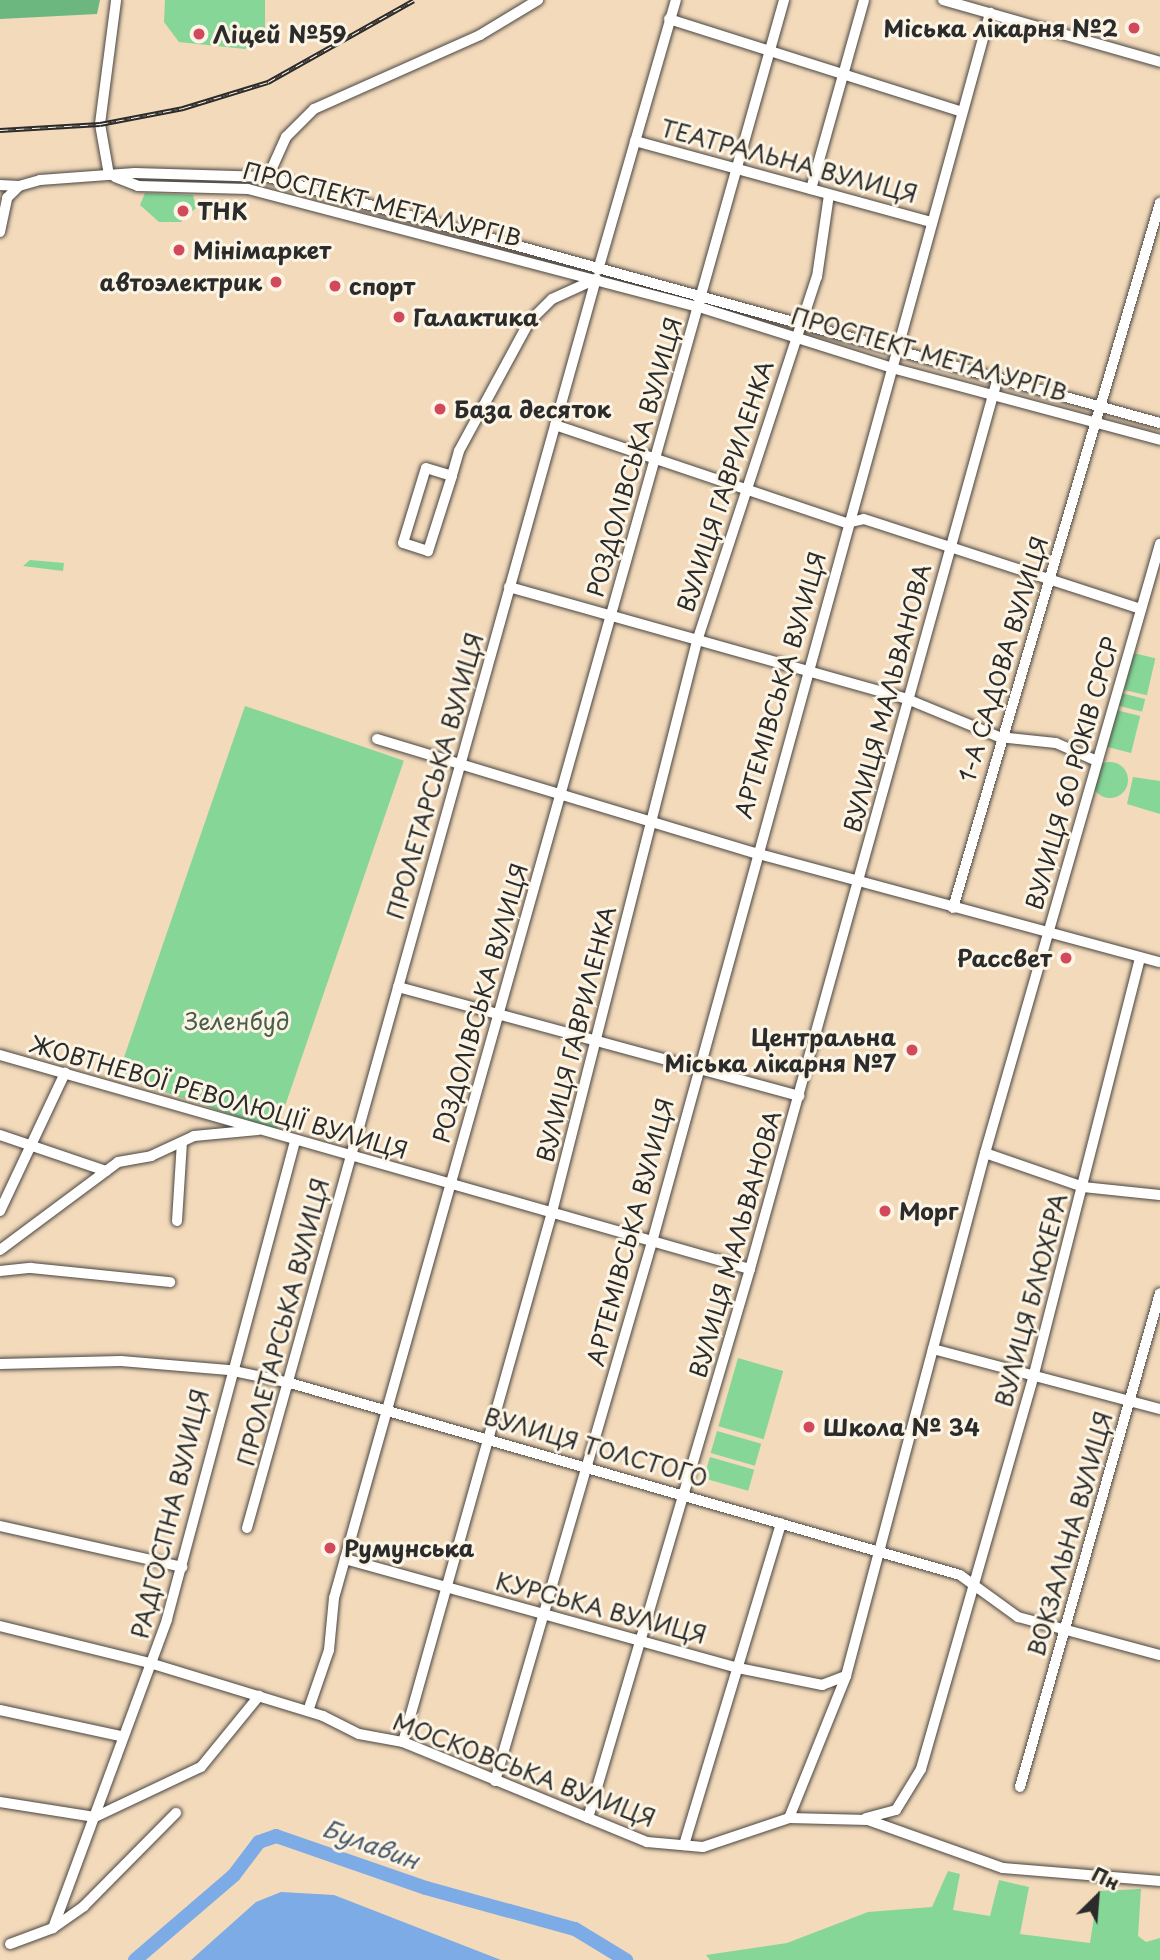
<!DOCTYPE html>
<html>
<head>
<meta charset="utf-8">
<style>
  body { margin:0 }
  #map { position:relative; width:1160px; height:1960px; overflow:hidden; background:#f3dabb; font-family:"Playpen Sans",sans-serif }
  div>[style] { position:absolute }
  [style*='--x'] { left:calc(var(--x)*1px); top:calc(var(--y)*1px); width:calc(var(--w)*1px); rotate:calc(var(--a)*1deg) }
  .green>* { inset:0; background:#85d697; transform-origin:0 0 }
  .round { border-radius:50% }
  .forest>* { inset:0; background:#6cb780 }
  .water>* { inset:0; background:#7cabe6 }
  .river>* { height:14px; margin:-7px; padding:0 7px; transform-origin:7px; border-radius:7px; background:#7cabe6 }
  .roads { filter:drop-shadow(0 0 2px #494541) drop-shadow(0 0 2px #494541) }
  .minor>* { height:10px; margin:-5px; padding:0 5px; transform-origin:5px; border-radius:5px; background:#fff }
  .rail>* { height:5px; margin-top:-2.5px; transform-origin:0; background:repeating-linear-gradient(90deg,#fcf5e5 0 8px,#2b2b2b 0 16px); box-sizing:border-box; border-block:2px solid #2b2b2b }
  .dots>* { width:19px; height:19px; translate:-50% -50%; box-sizing:border-box; border:4px solid #fcf5e5; border-radius:50% }
  span { translate:-50% -50%; white-space:nowrap; text-align:center; line-height:1.15; -webkit-text-stroke:6px #fcf5e5; paint-order:stroke }
  .poi-label { font-size:23px; color:#2b2b2b; font-weight:700 }
  .right { translate:-100% -50%; text-align:right }
  .left { translate:0 -50%; text-align:left }
  .street-label { font-size:23px; color:#2b2b2b }
  .park-label { font-size:23px; color:#465e4b }
  .water-label { font-size:24px; color:#47586c; font-style:italic }
  .north { position:absolute; left:1062px; top:1862px; width:70px; height:70px; -webkit-text-stroke:5px #fcf5e5; paint-order:stroke; rotate:25deg; font-size:19px; font-weight:700; line-height:28px; text-align:center; color:#2b2b2b }
  .north::after { content:''; display:block; margin:auto; width:24px; height:32px; background:#2b2b2b; clip-path:polygon(50% 0,100% 100%,50% 72%,0 100%) }
</style>
</head>
<body>
<div id="map">
  <div class="green">
    <i style="clip-path:polygon(165px 0,265px 0,265px 37px,245px 49px,179px 42px,164px 22px)"></i>
    <i style="clip-path:polygon(145px 193px,193px 195px,196px 208px,181px 222px,159px 222px,140px 205px)"></i>
    <i style="clip-path:polygon(30px 560px,64px 563px,63px 571px,23px 566px)"></i>
    <i style="left:1133px;top:653px;width:23px;height:38px;rotate:13deg"></i>
    <i style="left:1121px;top:693px;width:25px;height:13px;rotate:14deg"></i>
    <i style="left:245px;top:706px;width:168px;height:391px;rotate:19deg"></i>
    <i style="left:1116px;top:710px;width:25px;height:38px;rotate:14deg"></i>
    <i class="round" style="left:1092px;top:762px;width:36px;height:36px"></i>
    <i style="clip-path:polygon(1133px 777px,1160px 781px,1160px 814px,1127px 804px)"></i>
    <i style="left:738px;top:1358px;width:47px;height:71px;rotate:16deg"></i>
    <i style="left:717px;top:1431px;width:46px;height:23px;rotate:16deg"></i>
    <i style="left:710px;top:1457px;width:46px;height:22px;rotate:16deg"></i>
    <i style="clip-path:polygon(948px 1871px,960px 1874px,953px 1910px,990px 1916px,999px 1880px,1029px 1887px,1020px 1934px,1090px 1943px,1098px 1891px,1141px 1889px,1138px 1936px,1146px 1942px,1160px 1938px,1160px 1960px,710px 1960px,706px 1955px,787px 1943px,868px 1912px,932px 1907px)"></i>
  </div>
  <div class="forest">
    <i style="clip-path:polygon(0 0,100px 0,97px 14px,0 19px)"></i>
  </div>
  <div class="water">
    <i style="clip-path:polygon(281px 1892px,334px 1895px,501px 1960px,191px 1960px,256px 1902px)"></i>
  </div>
  <div class="river">
    <i style="--x:135;--y:1960;--w:130;--a:-40.6"></i>
    <i style="--x:234;--y:1875;--w:41;--a:-52.9"></i>
    <i style="--x:259;--y:1842;--w:18;--a:-19"></i>
    <i style="--x:276;--y:1836;--w:159;--a:19.1"></i>
    <i style="--x:426;--y:1888;--w:155;--a:15.4"></i>
    <i style="--x:575;--y:1929;--w:60;--a:31.3"></i>
  </div>
  <div class="roads">
    <div class="minor">
      <i style="--x:943;--y:0;--w:226;--a:15.9"></i>
      <i style="--x:669;--y:19;--w:307;--a:17.6"></i>
      <i style="--x:635;--y:141;--w:308;--a:15.3"></i>
      <i style="--x:109;--y:175;--w:52;--a:-100"></i>
      <i style="--x:100;--y:124;--w:125;--a:-82.6"></i>
      <i style="--x:115;--y:177;--w:25;--a:21"></i>
      <i style="--x:138;--y:186;--w:110;--a:1.6"></i>
      <i style="--x:248;--y:189;--w:466;--a:14.7"></i>
      <i style="--x:699;--y:307;--w:202;--a:17.5"></i>
      <i style="--x:892;--y:368;--w:278;--a:15"></i>
      <i style="--x:268;--y:177;--w:44;--a:-65.8"></i>
      <i style="--x:286;--y:137;--w:40;--a:-45"></i>
      <i style="--x:314;--y:109;--w:182;--a:-24"></i>
      <i style="--x:480;--y:35;--w:68;--a:-31.1"></i>
      <i style="--x:0;--y:185;--w:19;--a:3"></i>
      <i style="--x:811;--y:189;--w:196;--a:-74.3"></i>
      <i style="--x:0;--y:232;--w:35;--a:-78"></i>
      <i style="--x:7;--y:198;--w:17;--a:-45"></i>
      <i style="--x:19;--y:186;--w:22;--a:-16"></i>
      <i style="--x:40;--y:180;--w:95;--a:-4.2"></i>
      <i style="--x:135;--y:173;--w:133;--a:1.7"></i>
      <i style="--x:268;--y:177;--w:925;--a:15.42"></i>
      <i style="--x:598;--y:270;--w:281;--a:-73.9"></i>
      <i style="--x:555;--y:425;--w:308;--a:18.6"></i>
      <i style="--x:847;--y:523;--w:17;--a:-13"></i>
      <i style="--x:864;--y:519;--w:291;--a:18"></i>
      <i style="--x:509;--y:587;--w:413;--a:15.7"></i>
      <i style="--x:907;--y:699;--w:100;--a:22.4"></i>
      <i style="--x:999;--y:737;--w:57;--a:6"></i>
      <i style="--x:1056;--y:743;--w:45;--a:23.7"></i>
      <i style="--x:377;--y:739;--w:395;--a:16.8"></i>
      <i style="--x:755;--y:853;--w:419;--a:15.1"></i>
      <i style="--x:953;--y:908;--w:735;--a:-73.64"></i>
      <i style="--x:398;--y:987;--w:416;--a:15.2"></i>
      <i style="--x:0;--y:1055;--w:780;--a:15.93"></i>
      <i style="--x:0;--y:1135;--w:112;--a:18.8"></i>
      <i style="--x:985;--y:1153;--w:104;--a:19.1"></i>
      <i style="--x:1083;--y:1187;--w:77;--a:5.9"></i>
      <i style="--x:0;--y:1211;--w:153;--a:-64.8"></i>
      <i style="--x:177;--y:1221;--w:79;--a:-86.4"></i>
      <i style="--x:0;--y:1250;--w:147;--a:-36.7"></i>
      <i style="--x:118;--y:1162;--w:34;--a:-10"></i>
      <i style="--x:151;--y:1156;--w:47;--a:-24.9"></i>
      <i style="--x:194;--y:1136;--w:64;--a:-5.4"></i>
      <i style="--x:0;--y:1271;--w:31;--a:-6"></i>
      <i style="--x:31;--y:1268;--w:140;--a:5.8"></i>
      <i style="--x:933;--y:1349;--w:235;--a:14.8"></i>
      <i style="--x:0;--y:1364;--w:121;--a:-1.4"></i>
      <i style="--x:121;--y:1361;--w:108;--a:4.8"></i>
      <i style="--x:229;--y:1370;--w:62;--a:12"></i>
      <i style="--x:290;--y:1383;--w:697;--a:15.99"></i>
      <i style="--x:960;--y:1575;--w:72;--a:35.9"></i>
      <i style="--x:1018;--y:1617;--w:147;--a:15"></i>
      <i style="--x:0;--y:1526;--w:187;--a:12.7"></i>
      <i style="--x:247;--y:1528;--w:1297;--a:-74.39"></i>
      <i style="--x:596;--y:279;--w:48;--a:155.6"></i>
      <i style="--x:552;--y:299;--w:33;--a:135"></i>
      <i style="--x:529;--y:322;--w:147;--a:118.5"></i>
      <i style="--x:459;--y:451;--w:26;--a:106"></i>
      <i style="--x:452;--y:476;--w:79;--a:107.7"></i>
      <i style="--x:428;--y:551;--w:26;--a:-162"></i>
      <i style="--x:403;--y:543;--w:78;--a:-73"></i>
      <i style="--x:426;--y:468;--w:27;--a:17"></i>
      <i style="--x:345;--y:1559;--w:408;--a:15.5"></i>
      <i style="--x:738;--y:1668;--w:86;--a:11.4"></i>
      <i style="--x:822;--y:1685;--w:26;--a:-21"></i>
      <i style="--x:0;--y:1626;--w:158;--a:13.9"></i>
      <i style="--x:153;--y:1664;--w:178;--a:17"></i>
      <i style="--x:323;--y:1716;--w:40;--a:26.6"></i>
      <i style="--x:359;--y:1734;--w:45;--a:10.3"></i>
      <i style="--x:403;--y:1742;--w:264;--a:22.3"></i>
      <i style="--x:647;--y:1842;--w:56;--a:5.1"></i>
      <i style="--x:703;--y:1847;--w:91;--a:-18.6"></i>
      <i style="--x:789;--y:1818;--w:79;--a:1.5"></i>
      <i style="--x:868;--y:1820;--w:143;--a:19.6"></i>
      <i style="--x:1003;--y:1868;--w:158;--a:4.7"></i>
      <i style="--x:0;--y:1710;--w:123;--a:12.2"></i>
      <i style="--x:308;--y:1711;--w:65;--a:-71"></i>
      <i style="--x:329;--y:1650;--w:52;--a:-84.5"></i>
      <i style="--x:334;--y:1598;--w:1660;--a:-74.27"></i>
      <i style="--x:403;--y:1742;--w:546;--a:-74.29"></i>
      <i style="--x:551;--y:1216;--w:593;--a:-75.75"></i>
      <i style="--x:697;--y:641;--w:383;--a:-71.8"></i>
      <i style="--x:817;--y:277;--w:83;--a:-81.7"></i>
      <i style="--x:495;--y:1781;--w:561;--a:-73.76"></i>
      <i style="--x:652;--y:1242;--w:1275;--a:-74.62"></i>
      <i style="--x:1020;--y:1787;--w:513;--a:-74.18"></i>
      <i style="--x:0;--y:1802;--w:96;--a:9"></i>
      <i style="--x:95;--y:1817;--w:117;--a:-25.3"></i>
      <i style="--x:201;--y:1767;--w:92;--a:-50.8"></i>
      <i style="--x:588;--y:1818;--w:572;--a:-73.56"></i>
      <i style="--x:750;--y:1269;--w:922;--a:-74.46"></i>
      <i style="--x:789;--y:1818;--w:153;--a:-68.1"></i>
      <i style="--x:846;--y:1676;--w:541;--a:-75.12"></i>
      <i style="--x:985;--y:1153;--w:634;--a:-73.97"></i>
      <i style="--x:866;--y:1818;--w:31;--a:-15"></i>
      <i style="--x:896;--y:1810;--w:48;--a:-58.6"></i>
      <i style="--x:921;--y:1769;--w:411;--a:-74"></i>
      <i style="--x:1034;--y:1374;--w:430;--a:-75.7"></i>
      <i style="--x:684;--y:1845;--w:336;--a:-73.2"></i>
      <i style="--x:53;--y:1928;--w:329;--a:-69.7"></i>
      <i style="--x:167;--y:1619;--w:495;--a:-75"></i>
      <i style="--x:10;--y:1944;--w:46;--a:-20.4"></i>
      <i style="--x:53;--y:1928;--w:38;--a:-35"></i>
      <i style="--x:84;--y:1906;--w:131;--a:-45.3"></i>
    </div>
  </div>
  <div class="rail">
    <i style="--x:0;--y:130;--w:100;--a:-3.4"></i>
    <i style="--x:100;--y:124;--w:85;--a:-10.9"></i>
    <i style="--x:183;--y:108;--w:89;--a:-17"></i>
    <i style="--x:268;--y:82;--w:167;--a:-29.3"></i>
  </div>
  <div class="dots">
    <i style="left:1134px;top:28px;background:#d1495b"></i>
    <i style="left:199px;top:34px;background:#d1495b"></i>
    <i style="left:183px;top:211px;background:#d1495b"></i>
    <i style="left:179px;top:250px;background:#d1495b"></i>
    <i style="left:276px;top:282px;background:#d1495b"></i>
    <i style="left:335px;top:286px;background:#d1495b"></i>
    <i style="left:399px;top:317px;background:#d1495b"></i>
    <i style="left:440px;top:409px;background:#d1495b"></i>
    <i style="left:1066px;top:958px;background:#d1495b"></i>
    <i style="left:912px;top:1050px;background:#d1495b"></i>
    <i style="left:885px;top:1211px;background:#d1495b"></i>
    <i style="left:809px;top:1427px;background:#d1495b"></i>
    <i style="left:330px;top:1548px;background:#d1495b"></i>
  </div>
  <div class="poi-label">
    <span class="right" style="left:1118px;top:28px">Міська лікарня №2</span>
    <span class="left" style="left:213px;top:34px">Ліцей №59</span>
    <span class="left" style="left:197px;top:211px">ТНК</span>
    <span class="left" style="left:193px;top:250px">Мінімаркет</span>
    <span class="right" style="left:262px;top:282px">автоэлектрик</span>
    <span class="left" style="left:349px;top:286px">спорт</span>
    <span class="left" style="left:413px;top:317px">Галактика</span>
    <span class="left" style="left:454px;top:409px">База десяток</span>
    <span class="right" style="left:1052px;top:958px">Рассвет</span>
    <span class="right" style="left:896px;top:1050px">Центральна<br>Міська лікарня №7</span>
    <span class="left" style="left:899px;top:1211px">Морг</span>
    <span class="left" style="left:823px;top:1427px">Школа № 34</span>
    <span class="left" style="left:344px;top:1548px">Румунська</span>
  </div>
  <div class="street-label">
    <span style="left:789px;top:161px;rotate:15deg">ТЕАТРАЛЬНА ВУЛИЦЯ</span>
    <span style="left:382px;top:204px;rotate:14deg">ПРОСПЕКТ МЕТАЛУРГІВ</span>
    <span style="left:929px;top:354px;rotate:16deg">ПРОСПЕКТ МЕТАЛУРГІВ</span>
    <span style="left:634px;top:457px;rotate:-74deg">РОЗДОЛІВСЬКА ВУЛИЦЯ</span>
    <span style="left:725px;top:486px;rotate:-72deg">ВУЛИЦЯ ГАВРИЛЕНКА</span>
    <span style="left:1003px;top:659px;rotate:-73deg">1-А САДОВА ВУЛИЦЯ</span>
    <span style="left:780px;top:685px;rotate:-74deg">АРТЕМІВСЬКА ВУЛИЦЯ</span>
    <span style="left:887px;top:698px;rotate:-75deg">ВУЛИЦЯ МАЛЬВАНОВА</span>
    <span style="left:1072px;top:773px;rotate:-74deg">ВУЛИЦЯ 60 РОКІВ СРСР</span>
    <span style="left:435px;top:776px;rotate:-74deg">ПРОЛЕТАРСЬКА ВУЛИЦЯ</span>
    <span style="left:480px;top:1003px;rotate:-74deg">РОЗДОЛІВСЬКА ВУЛИЦЯ</span>
    <span style="left:576px;top:1034px;rotate:-76deg">ВУЛИЦЯ ГАВРИЛЕНКА</span>
    <span style="left:219px;top:1097px;rotate:16deg">ЖОВТНЕВОЇ РЕВОЛЮЦІЇ ВУЛИЦЯ</span>
    <span style="left:630px;top:1232px;rotate:-75deg">АРТЕМІВСЬКА ВУЛИЦЯ</span>
    <span style="left:735px;top:1244px;rotate:-74deg">ВУЛИЦЯ МАЛЬВАНОВА</span>
    <span style="left:1031px;top:1300px;rotate:-75deg">ВУЛИЦЯ БЛЮХЕРА</span>
    <span style="left:283px;top:1322px;rotate:-75deg">ПРОЛЕТАРСЬКА ВУЛИЦЯ</span>
    <span style="left:596px;top:1447px;rotate:16deg">ВУЛИЦЯ ТОЛСТОГО</span>
    <span style="left:170px;top:1514px;rotate:-76deg">РАДГОСПНА ВУЛИЦЯ</span>
    <span style="left:1070px;top:1534px;rotate:-74deg">ВОКЗАЛЬНА ВУЛИЦЯ</span>
    <span style="left:601px;top:1608px;rotate:15deg">КУРСЬКА ВУЛИЦЯ</span>
    <span style="left:524px;top:1770px;rotate:21deg">МОСКОВСЬКА ВУЛИЦЯ</span>
  </div>
  <div class="park-label">
    <span style="left:237px;top:1021px">Зеленбуд</span>
  </div>
  <div class="water-label">
    <span style="left:371px;top:1844px;rotate:20deg">Булавин</span>
  </div>
  <div class="north">Пн</div>
</div>
</body>
</html>
